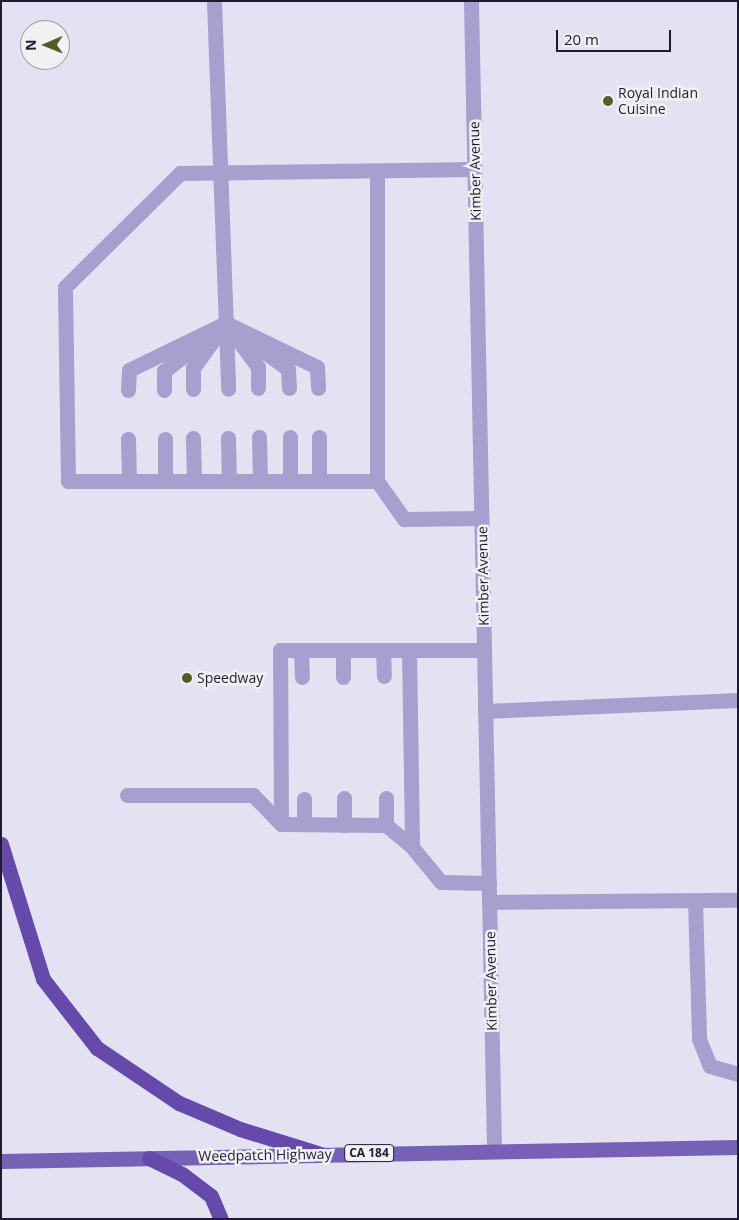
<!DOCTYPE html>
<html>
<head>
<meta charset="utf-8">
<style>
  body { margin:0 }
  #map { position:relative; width:739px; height:1220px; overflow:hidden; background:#e4e2f2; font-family:"Open Sans",sans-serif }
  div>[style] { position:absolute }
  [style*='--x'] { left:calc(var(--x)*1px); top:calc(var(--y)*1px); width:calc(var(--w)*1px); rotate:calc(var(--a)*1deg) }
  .service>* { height:15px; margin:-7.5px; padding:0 7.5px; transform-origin:7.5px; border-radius:7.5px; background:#a79fce }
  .minor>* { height:15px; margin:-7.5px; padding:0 7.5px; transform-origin:7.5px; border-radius:7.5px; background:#a79fce }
  .primary>* { height:15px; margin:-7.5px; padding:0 7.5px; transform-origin:7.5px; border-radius:7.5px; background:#7562b6 }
  .motorway>* { height:15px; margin:-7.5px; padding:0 7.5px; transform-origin:7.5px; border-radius:7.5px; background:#654aac }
  .dots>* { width:14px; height:14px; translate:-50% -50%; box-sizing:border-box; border:2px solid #f1f1f1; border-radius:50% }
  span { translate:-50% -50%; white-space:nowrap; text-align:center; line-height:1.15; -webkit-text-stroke:5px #f1f1f1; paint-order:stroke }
  .shield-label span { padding:1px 4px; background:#f1f1f1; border:1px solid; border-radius:4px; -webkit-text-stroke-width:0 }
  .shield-label { font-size:12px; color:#201a37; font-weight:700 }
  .poi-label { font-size:14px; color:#201a37 }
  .left { translate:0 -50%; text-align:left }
  .street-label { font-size:14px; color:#201a37 }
  .frame { position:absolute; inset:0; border:2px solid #201a37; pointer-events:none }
  .north { position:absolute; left:20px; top:20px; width:50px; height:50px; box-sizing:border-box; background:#f1f1f1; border:1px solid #9d9ba7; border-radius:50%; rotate:269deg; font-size:14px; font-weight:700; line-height:20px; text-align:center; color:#201a37 }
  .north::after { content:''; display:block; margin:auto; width:18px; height:22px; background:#575b28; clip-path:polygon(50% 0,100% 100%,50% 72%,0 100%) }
  .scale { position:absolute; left:556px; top:30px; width:115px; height:22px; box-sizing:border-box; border:2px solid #201a37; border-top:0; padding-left:6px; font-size:15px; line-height:18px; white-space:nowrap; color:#201a37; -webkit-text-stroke:4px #f1f1f1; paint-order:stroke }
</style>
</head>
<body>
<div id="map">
  <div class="service">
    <i style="--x:214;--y:1;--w:388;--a:87.9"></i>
    <i style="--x:377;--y:171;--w:310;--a:90"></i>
    <i style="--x:377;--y:481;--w:47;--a:54.6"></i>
    <i style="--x:404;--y:519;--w:77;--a:-0.7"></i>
    <i style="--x:226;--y:323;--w:101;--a:25.8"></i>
    <i style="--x:317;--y:367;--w:21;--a:87"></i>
    <i style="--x:227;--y:325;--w:52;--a:53.6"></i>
    <i style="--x:258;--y:367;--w:21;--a:90"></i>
    <i style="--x:255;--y:345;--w:41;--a:36"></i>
    <i style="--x:288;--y:369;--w:19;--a:87"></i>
    <i style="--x:193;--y:389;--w:21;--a:-90"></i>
    <i style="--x:193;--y:368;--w:36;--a:-54"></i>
    <i style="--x:128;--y:390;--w:20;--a:-87"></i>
    <i style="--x:129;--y:370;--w:108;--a:-25.9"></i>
    <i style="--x:164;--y:390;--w:19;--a:-90"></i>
    <i style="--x:164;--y:371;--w:49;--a:-37.6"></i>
    <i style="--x:259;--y:437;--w:44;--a:88.7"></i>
    <i style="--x:319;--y:437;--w:44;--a:90"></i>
    <i style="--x:193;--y:438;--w:43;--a:88.7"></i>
    <i style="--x:228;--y:438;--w:43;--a:88.7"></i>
    <i style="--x:128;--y:439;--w:42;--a:88.6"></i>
    <i style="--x:165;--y:439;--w:41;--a:90"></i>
    <i style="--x:290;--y:481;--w:44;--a:-90"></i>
    <i style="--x:377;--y:481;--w:309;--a:180"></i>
    <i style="--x:68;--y:481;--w:194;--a:-90.9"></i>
    <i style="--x:65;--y:287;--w:162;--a:-44.7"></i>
    <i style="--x:180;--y:173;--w:295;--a:-0.8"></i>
    <i style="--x:301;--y:650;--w:27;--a:88"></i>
    <i style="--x:383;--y:650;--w:26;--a:88"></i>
    <i style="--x:409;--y:650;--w:197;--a:89.1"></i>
    <i style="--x:343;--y:677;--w:27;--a:-90"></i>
    <i style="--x:485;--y:711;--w:253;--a:-2.5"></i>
    <i style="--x:127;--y:795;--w:126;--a:0"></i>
    <i style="--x:253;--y:795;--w:40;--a:46"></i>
    <i style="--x:281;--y:824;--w:105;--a:0.5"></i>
    <i style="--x:386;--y:825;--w:34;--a:40"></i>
    <i style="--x:412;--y:847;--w:45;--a:50.4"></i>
    <i style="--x:441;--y:882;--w:48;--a:1.2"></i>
    <i style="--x:344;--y:798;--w:27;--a:90"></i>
    <i style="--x:281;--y:824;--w:174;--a:-90.3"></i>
    <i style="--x:280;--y:650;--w:204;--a:0"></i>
    <i style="--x:304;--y:824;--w:25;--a:-90"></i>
    <i style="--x:386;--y:825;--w:27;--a:-90"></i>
    <i style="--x:695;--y:901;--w:138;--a:88.3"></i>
    <i style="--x:699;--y:1039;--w:29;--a:68"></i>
    <i style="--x:710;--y:1066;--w:29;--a:16"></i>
    <i style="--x:489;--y:902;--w:249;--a:-0.5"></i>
  </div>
  <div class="minor">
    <i style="--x:471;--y:1;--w:1150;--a:88.85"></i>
  </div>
  <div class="primary">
    <i style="--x:1;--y:1161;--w:737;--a:-1.09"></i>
  </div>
  <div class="motorway">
    <i style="--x:1;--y:844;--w:141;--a:72.7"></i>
    <i style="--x:43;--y:979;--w:88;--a:52"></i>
    <i style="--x:97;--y:1048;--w:99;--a:33.9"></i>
    <i style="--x:179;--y:1103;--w:66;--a:23.1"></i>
    <i style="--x:240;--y:1129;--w:85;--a:17.2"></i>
    <i style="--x:149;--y:1158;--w:37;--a:26"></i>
    <i style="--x:182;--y:1174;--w:36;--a:37"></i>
    <i style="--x:211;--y:1196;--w:25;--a:67"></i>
  </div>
  <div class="dots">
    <i style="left:608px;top:101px;background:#575b28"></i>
    <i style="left:187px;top:678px;background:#575b28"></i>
  </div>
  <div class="shield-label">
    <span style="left:369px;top:1153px">CA 184</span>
  </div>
  <div class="poi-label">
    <span class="left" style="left:618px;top:101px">Royal Indian<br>Cuisine</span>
    <span class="left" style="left:197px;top:678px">Speedway</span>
  </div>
  <div class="street-label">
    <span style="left:475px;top:171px;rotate:-91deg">Kimber Avenue</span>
    <span style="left:483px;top:576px;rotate:-91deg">Kimber Avenue</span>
    <span style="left:491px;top:981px;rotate:-91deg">Kimber Avenue</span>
    <span style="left:265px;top:1155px;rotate:-1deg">Weedpatch Highway</span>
  </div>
  <div class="frame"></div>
  <div class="north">N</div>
  <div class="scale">20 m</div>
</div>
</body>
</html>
